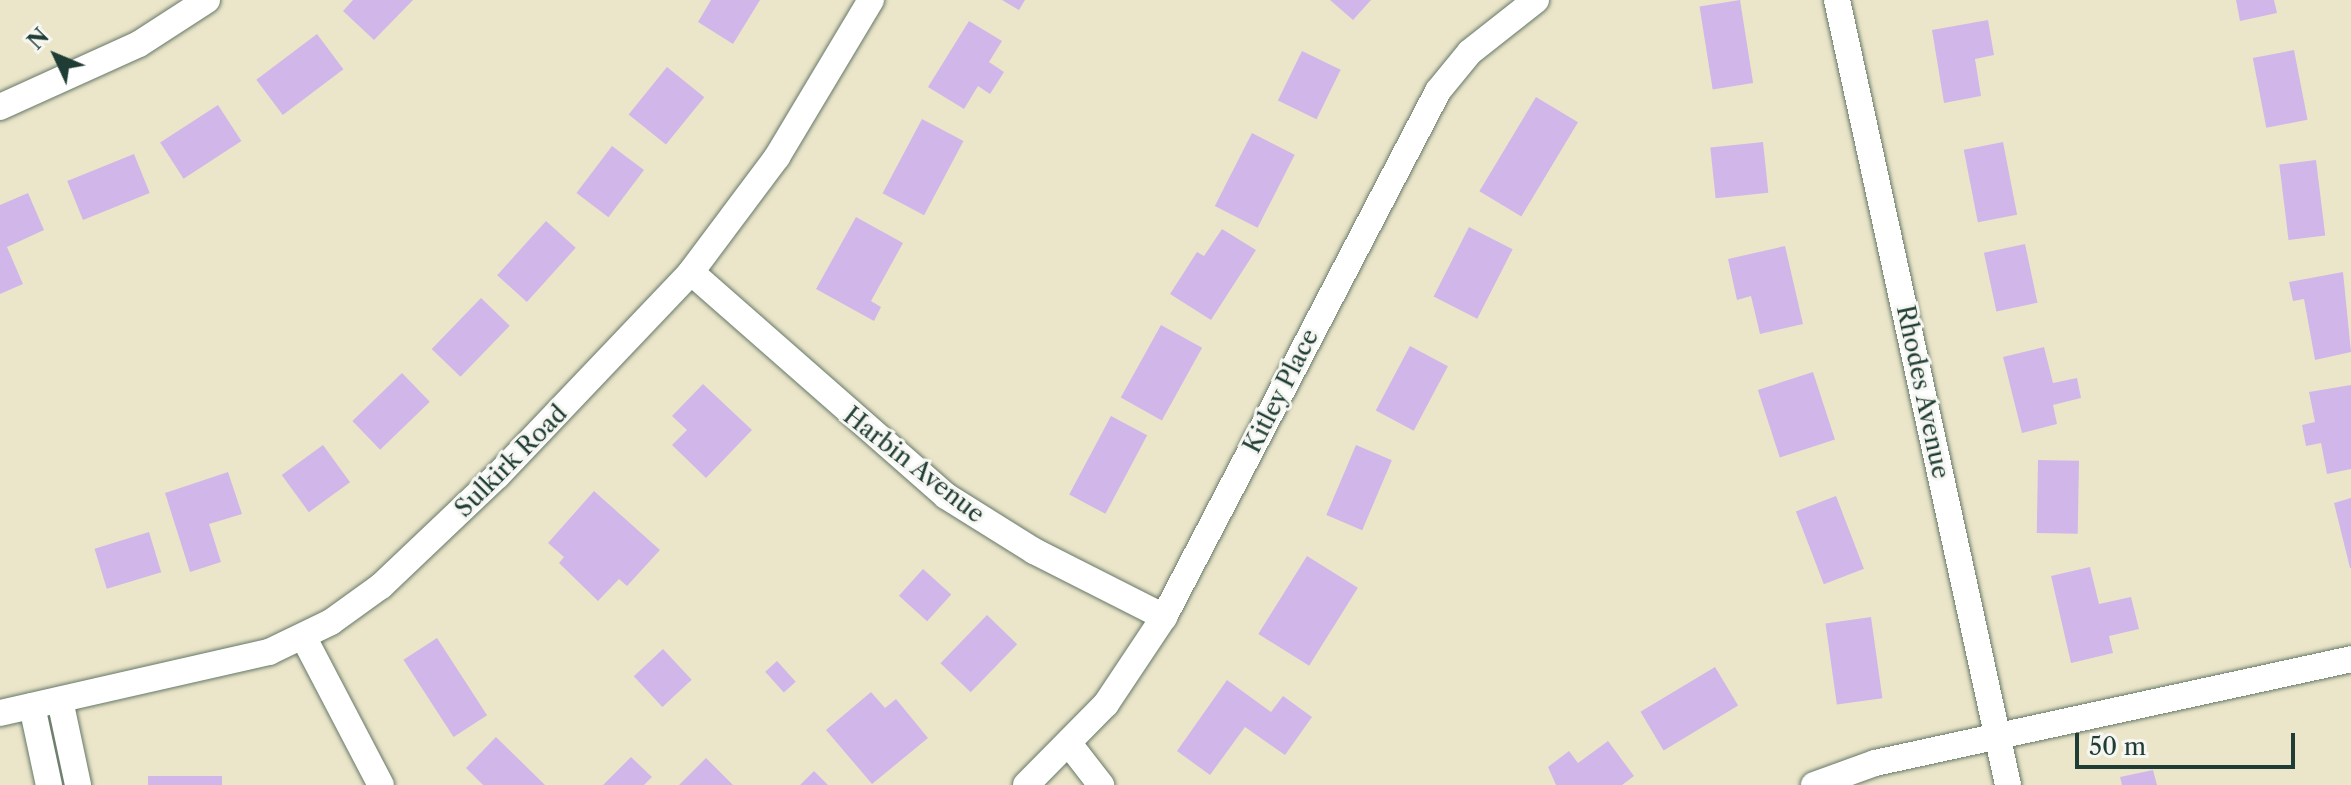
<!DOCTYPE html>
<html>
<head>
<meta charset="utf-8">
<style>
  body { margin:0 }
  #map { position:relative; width:2351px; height:785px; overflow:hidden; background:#ebe6ca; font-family:"Libre Caslon Text",serif }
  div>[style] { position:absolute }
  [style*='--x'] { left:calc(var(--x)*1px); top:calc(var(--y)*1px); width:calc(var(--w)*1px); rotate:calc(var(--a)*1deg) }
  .building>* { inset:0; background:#d1b7e9; transform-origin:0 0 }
  .roads { filter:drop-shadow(0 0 2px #667868) drop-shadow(0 0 2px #667868) }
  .street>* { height:26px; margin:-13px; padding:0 13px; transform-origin:13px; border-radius:13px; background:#fff }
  span { translate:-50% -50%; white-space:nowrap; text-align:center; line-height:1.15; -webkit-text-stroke:6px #f6f6f2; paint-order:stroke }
  .street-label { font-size:24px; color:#1f3d34 }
  .north { position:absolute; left:16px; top:16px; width:80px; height:80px; -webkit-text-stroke:6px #f6f6f2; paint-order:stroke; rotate:314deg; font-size:22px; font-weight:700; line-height:32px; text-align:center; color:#1f3d34 }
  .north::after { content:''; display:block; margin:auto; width:28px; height:36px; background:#1f3d34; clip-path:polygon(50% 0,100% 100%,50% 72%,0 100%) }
  .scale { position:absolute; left:2075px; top:733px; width:220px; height:36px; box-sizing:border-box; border:4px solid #1f3d34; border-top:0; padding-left:10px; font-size:24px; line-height:28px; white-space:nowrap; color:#1f3d34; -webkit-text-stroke:6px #f6f6f2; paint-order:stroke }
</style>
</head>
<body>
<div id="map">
  <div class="building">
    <i style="clip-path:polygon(353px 0,413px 0,374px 40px,343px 11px)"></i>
    <i style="clip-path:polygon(711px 0,760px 0,733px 44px,698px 22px)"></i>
    <i style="clip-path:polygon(1002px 0,1025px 0,1019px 10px)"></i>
    <i style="clip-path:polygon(1330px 0,1371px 0,1353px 20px)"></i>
    <i style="left:1740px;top:0;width:84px;height:41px;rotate:81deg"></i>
    <i style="clip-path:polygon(2236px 0,2274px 0,2277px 13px,2240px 21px)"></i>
    <i style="clip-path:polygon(1988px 20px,1994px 55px,1975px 59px,1981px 96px,1944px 103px,1932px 30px)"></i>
    <i style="clip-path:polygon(969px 21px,1002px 41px,989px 62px,1004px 72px,990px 94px,978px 86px,964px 109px,928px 87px)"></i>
    <i style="left:317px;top:34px;width:44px;height:76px;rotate:53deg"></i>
    <i style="left:2294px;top:50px;width:71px;height:42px;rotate:79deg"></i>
    <i style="left:1302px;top:51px;width:43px;height:55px;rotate:26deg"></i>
    <i style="left:667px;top:67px;width:48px;height:61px;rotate:39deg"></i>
    <i style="left:1536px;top:97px;width:49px;height:110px;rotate:31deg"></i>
    <i style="left:218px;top:105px;width:43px;height:69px;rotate:57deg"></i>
    <i style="left:922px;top:119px;width:47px;height:84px;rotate:28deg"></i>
    <i style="left:1252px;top:133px;width:48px;height:82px;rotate:27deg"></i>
    <i style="left:1763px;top:142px;width:51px;height:53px;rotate:84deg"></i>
    <i style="left:2003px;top:142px;width:74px;height:40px;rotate:79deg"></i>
    <i style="left:612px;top:146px;width:40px;height:59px;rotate:37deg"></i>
    <i style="left:134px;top:154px;width:42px;height:72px;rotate:68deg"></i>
    <i style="left:2316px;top:160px;width:76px;height:37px;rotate:83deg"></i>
    <i style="clip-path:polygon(28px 193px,44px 230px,7px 247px,23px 284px,0 294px,0 205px)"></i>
    <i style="clip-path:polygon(856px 217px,903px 243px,871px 301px,881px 307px,874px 321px,816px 289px)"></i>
    <i style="left:546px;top:221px;width:40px;height:73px;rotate:42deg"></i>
    <i style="left:1469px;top:227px;width:49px;height:78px;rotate:27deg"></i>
    <i style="clip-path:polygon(1222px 229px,1256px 250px,1211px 320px,1170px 294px,1197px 252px,1204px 256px)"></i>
    <i style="left:2025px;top:244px;width:60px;height:42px;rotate:78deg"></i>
    <i style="clip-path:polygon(1785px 246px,1803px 324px,1760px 334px,1751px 296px,1737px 300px,1728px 259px)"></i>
    <i style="clip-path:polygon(2343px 272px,2351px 352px,2315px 360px,2304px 299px,2293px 301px,2289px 282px)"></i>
    <i style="left:481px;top:298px;width:40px;height:71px;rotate:44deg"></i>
    <i style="left:1161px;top:325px;width:47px;height:83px;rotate:29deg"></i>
    <i style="left:1410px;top:346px;width:43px;height:73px;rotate:28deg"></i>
    <i style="clip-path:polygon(2044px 347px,2053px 383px,2077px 378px,2081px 398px,2053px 405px,2057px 424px,2022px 433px,2003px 357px)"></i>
    <i style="left:1813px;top:372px;width:71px;height:58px;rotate:72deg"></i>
    <i style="left:402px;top:373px;width:40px;height:69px;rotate:46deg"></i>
    <i style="clip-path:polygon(703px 384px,752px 430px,706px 478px,672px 445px,687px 430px,672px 416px)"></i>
    <i style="clip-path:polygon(2351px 385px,2351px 469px,2327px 474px,2321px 443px,2306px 446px,2302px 425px,2315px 422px,2309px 392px)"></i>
    <i style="left:1111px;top:416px;width:41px;height:89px;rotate:28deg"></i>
    <i style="left:323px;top:445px;width:46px;height:51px;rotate:54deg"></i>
    <i style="left:1356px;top:445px;width:39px;height:76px;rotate:23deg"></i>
    <i style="left:2038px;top:460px;width:41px;height:73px;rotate:1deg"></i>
    <i style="clip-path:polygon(228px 472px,242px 514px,209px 524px,221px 562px,190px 572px,165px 493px)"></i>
    <i style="clip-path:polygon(594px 491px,660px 550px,627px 586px,619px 579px,598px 601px,559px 563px,564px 557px,548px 543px)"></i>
    <i style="left:1836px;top:496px;width:78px;height:43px;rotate:69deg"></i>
    <i style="clip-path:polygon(2351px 498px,2351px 568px,2350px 568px,2334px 503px)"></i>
    <i style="left:149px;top:532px;width:42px;height:57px;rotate:73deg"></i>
    <i style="left:1307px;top:556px;width:60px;height:92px;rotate:32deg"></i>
    <i style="clip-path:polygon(2090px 567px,2099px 604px,2131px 597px,2139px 629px,2109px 636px,2113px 653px,2071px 663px,2051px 576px)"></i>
    <i style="left:923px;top:569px;width:38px;height:36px;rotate:42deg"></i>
    <i style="left:987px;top:615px;width:42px;height:67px;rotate:44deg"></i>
    <i style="left:1871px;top:617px;width:82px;height:46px;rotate:82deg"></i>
    <i style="left:437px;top:638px;width:92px;height:40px;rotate:57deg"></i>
    <i style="left:663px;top:649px;width:42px;height:40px;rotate:47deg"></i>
    <i style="left:777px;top:661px;width:28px;height:16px;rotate:48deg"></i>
    <i style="left:1715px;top:667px;width:45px;height:87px;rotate:59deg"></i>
    <i style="clip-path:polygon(1227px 680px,1271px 712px,1283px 696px,1312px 717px,1285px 755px,1245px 727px,1210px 775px,1177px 751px)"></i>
    <i style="clip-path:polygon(871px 692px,885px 708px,896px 699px,928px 738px,872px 784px,826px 730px)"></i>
    <i style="clip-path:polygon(496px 737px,545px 785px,483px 785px,466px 768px)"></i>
    <i style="clip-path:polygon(1608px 741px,1634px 776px,1622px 785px,1556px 785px,1548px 767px,1569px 751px,1578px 763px)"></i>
    <i style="clip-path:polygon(631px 757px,652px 777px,644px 785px,603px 785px)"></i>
    <i style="clip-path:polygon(706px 758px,733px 785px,679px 785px)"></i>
    <i style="clip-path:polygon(2153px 770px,2157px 785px,2122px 785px,2120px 777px)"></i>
    <i style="clip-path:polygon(814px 771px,828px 785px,800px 785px)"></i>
    <i style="left:222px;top:776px;width:9px;height:74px;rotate:90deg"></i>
  </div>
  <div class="roads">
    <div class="street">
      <i style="--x:1837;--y:0;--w:803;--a:77.71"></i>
      <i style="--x:0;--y:107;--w:153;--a:-24.4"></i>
      <i style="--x:139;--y:44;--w:81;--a:-32.9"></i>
      <i style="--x:691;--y:272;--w:339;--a:41.3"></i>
      <i style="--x:946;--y:496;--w:104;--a:32"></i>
      <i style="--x:1034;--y:551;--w:146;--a:26.9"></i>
      <i style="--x:304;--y:638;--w:166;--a:62.4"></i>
      <i style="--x:60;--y:700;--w:87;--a:78"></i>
      <i style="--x:32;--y:706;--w:81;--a:77.9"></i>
      <i style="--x:0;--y:713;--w:276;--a:-12.8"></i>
      <i style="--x:269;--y:652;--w:69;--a:-25.8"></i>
      <i style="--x:331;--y:622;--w:62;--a:-35.8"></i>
      <i style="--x:381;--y:586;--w:160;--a:-43.5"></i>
      <i style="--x:497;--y:476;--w:282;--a:-46.4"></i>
      <i style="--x:691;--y:272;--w:144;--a:-53.2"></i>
      <i style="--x:777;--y:157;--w:183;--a:-59.1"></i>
      <i style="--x:1070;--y:745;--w:51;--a:52.2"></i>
      <i style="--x:1026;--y:785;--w:114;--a:-45.4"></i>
      <i style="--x:1106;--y:704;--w:105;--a:-56.3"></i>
      <i style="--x:1164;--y:617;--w:593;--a:-62.48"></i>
      <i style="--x:1438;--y:91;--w:50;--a:-50.6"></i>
      <i style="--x:1470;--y:52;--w:84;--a:-38.2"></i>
      <i style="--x:1814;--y:785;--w:65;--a:-19.8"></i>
      <i style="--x:1875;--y:763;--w:487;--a:-12.3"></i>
    </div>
  </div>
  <div class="street-label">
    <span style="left:1281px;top:391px;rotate:-63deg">Kitley Place</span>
    <span style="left:1923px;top:392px;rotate:78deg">Rhodes Avenue</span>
    <span style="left:511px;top:461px;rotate:-45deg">Sulkirk Road</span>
    <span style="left:914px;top:465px;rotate:38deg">Harbin Avenue</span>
  </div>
  <div class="north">N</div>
  <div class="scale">50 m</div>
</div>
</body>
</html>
